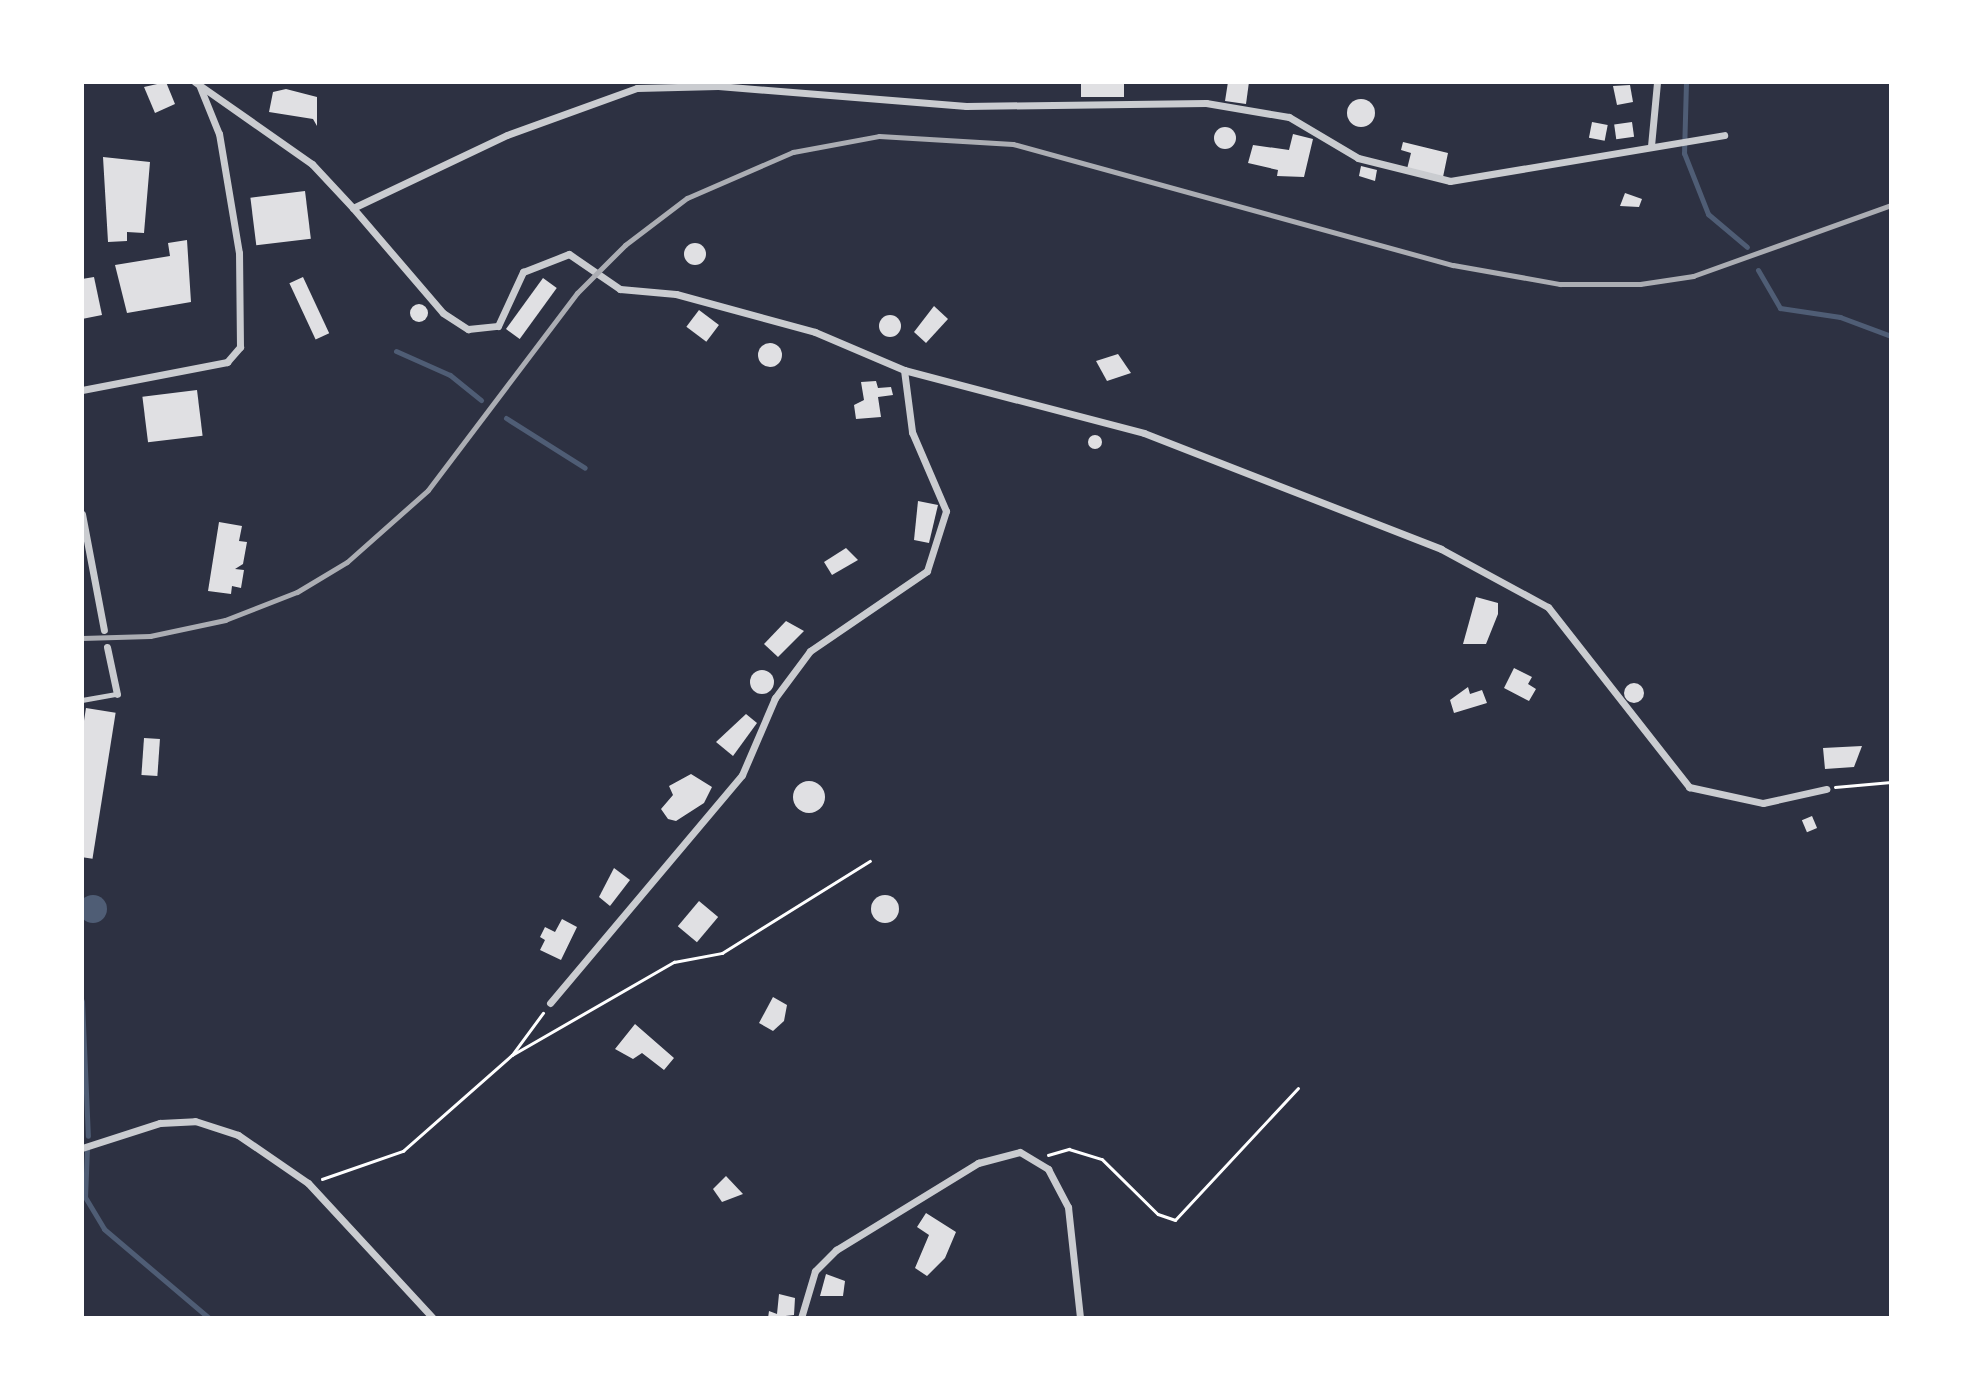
<!DOCTYPE html>
<html>
<head>
<meta charset="utf-8">
<style>
  body { margin:0 }
  #map { position:relative; width:1973px; height:1400px; overflow:hidden; background:#2d3142; font-family:Quicksand,sans-serif }
  div>[style] { position:absolute }
  [style*='--x'] { left:calc(var(--x)*1px); top:calc(var(--y)*1px); width:calc(var(--w)*1px); rotate:calc(var(--a)*1deg) }
  .water>* { inset:0; background:#4f5d75 }
  .round { border-radius:50% }
  .stream>* { height:5px; margin:-2.5px; padding:0 2.5px; transform-origin:2.5px; border-radius:2.5px; background:#4f5d75 }
  .building>* { inset:0; background:#e0e0e3; transform-origin:0 0 }
  .path>* { height:2.5px; margin:-1.25px; padding:0 1.25px; transform-origin:1.25px; border-radius:1.25px; background:#fff }
  .service>* { height:4.5px; margin:-2.25px; padding:0 2.25px; transform-origin:2.25px; border-radius:2.25px; background:#caccd0 }
  .minor>* { height:7px; margin:-3.5px; padding:0 3.5px; transform-origin:3.5px; border-radius:3.5px; background:#caccd0 }
  .rail>* { height:5px; margin:-2.5px; padding:0 2.5px; transform-origin:2.5px; border-radius:2.5px; background:#abadb3 }
  span { translate:-50% -50%; white-space:nowrap; text-align:center; line-height:1.15; -webkit-text-stroke:5px #fff; paint-order:stroke }
  .frame { position:absolute; inset:0; border:84px solid #fff; pointer-events:none }
</style>
</head>
<body>
<div id="map">
  <div class="water">
    <i class="round" style="left:79px;top:895px;width:28px;height:28px"></i>
  </div>
  <div class="stream">
    <i style="--x:1686;--y:82;--w:71;--a:91.6"></i>
    <i style="--x:1684;--y:153;--w:66;--a:68.5"></i>
    <i style="--x:1708;--y:214;--w:51;--a:40.2"></i>
    <i style="--x:1758;--y:270;--w:44;--a:59.9"></i>
    <i style="--x:1780;--y:308;--w:61;--a:8.5"></i>
    <i style="--x:1840;--y:317;--w:54;--a:20.4"></i>
    <i style="--x:396;--y:351;--w:59;--a:24"></i>
    <i style="--x:450;--y:375;--w:40;--a:39"></i>
    <i style="--x:506;--y:418;--w:93;--a:32.3"></i>
    <i style="--x:82;--y:1001;--w:135;--a:87.5"></i>
    <i style="--x:87;--y:1148;--w:49;--a:92.3"></i>
    <i style="--x:85;--y:1197;--w:37;--a:59"></i>
    <i style="--x:104;--y:1229;--w:138;--a:40.3"></i>
  </div>
  <div class="building">
    <i style="clip-path:polygon(166px 82px,175px 104px,155px 113px,144px 87px)"></i>
    <i style="left:1081px;top:82px;width:43px;height:15px"></i>
    <i style="clip-path:polygon(1228px 82px,1249px 82px,1246px 104px,1225px 101px)"></i>
    <i style="clip-path:polygon(1630px 85px,1633px 102px,1617px 105px,1613px 86px)"></i>
    <i style="clip-path:polygon(286px 89px,317px 97px,317px 126px,313px 119px,269px 112px,273px 92px)"></i>
    <i class="round" style="left:1347px;top:99px;width:28px;height:28px"></i>
    <i style="left:1592px;top:122px;width:16px;height:16px;rotate:11deg"></i>
    <i style="left:1632px;top:122px;width:15px;height:18px;rotate:82deg"></i>
    <i class="round" style="left:1214px;top:127px;width:22px;height:22px"></i>
    <i style="clip-path:polygon(1293px 134px,1313px 139px,1304px 177px,1277px 176px,1278px 170px,1248px 163px,1253px 145px,1289px 150px)"></i>
    <i style="clip-path:polygon(1403px 142px,1448px 153px,1443px 177px,1407px 169px,1411px 153px,1401px 150px)"></i>
    <i style="clip-path:polygon(103px 157px,150px 162px,144px 233px,127px 232px,127px 241px,108px 242px)"></i>
    <i style="clip-path:polygon(1361px 166px,1377px 170px,1375px 181px,1359px 176px)"></i>
    <i style="left:305px;top:191px;width:48px;height:55px;rotate:83deg"></i>
    <i style="clip-path:polygon(1625px 193px,1642px 199px,1639px 207px,1620px 206px)"></i>
    <i style="clip-path:polygon(187px 240px,191px 302px,127px 313px,115px 265px,170px 256px,168px 243px)"></i>
    <i class="round" style="left:684px;top:243px;width:22px;height:22px"></i>
    <i style="clip-path:polygon(94px 277px,102px 315px,82px 319px,82px 279px)"></i>
    <i style="left:303px;top:277px;width:62px;height:15px;rotate:65deg"></i>
    <i style="left:543px;top:278px;width:17px;height:63px;rotate:36deg"></i>
    <i class="round" style="left:410px;top:304px;width:18px;height:18px"></i>
    <i style="clip-path:polygon(934px 306px,948px 319px,926px 343px,914px 332px)"></i>
    <i style="left:699px;top:310px;width:25px;height:21px;rotate:37deg"></i>
    <i class="round" style="left:879px;top:315px;width:22px;height:22px"></i>
    <i class="round" style="left:758px;top:343px;width:24px;height:24px"></i>
    <i style="clip-path:polygon(1118px 354px,1131px 373px,1107px 381px,1096px 361px)"></i>
    <i style="clip-path:polygon(876px 381px,878px 388px,891px 387px,893px 395px,878px 397px,881px 417px,856px 419px,854px 405px,864px 400px,861px 382px)"></i>
    <i style="left:197px;top:390px;width:46px;height:55px;rotate:83deg"></i>
    <i class="round" style="left:1088px;top:435px;width:14px;height:14px"></i>
    <i style="clip-path:polygon(918px 501px,938px 505px,929px 543px,914px 540px)"></i>
    <i style="clip-path:polygon(219px 522px,242px 526px,239px 541px,247px 542px,243px 564px,235px 569px,244px 570px,241px 588px,232px 586px,231px 594px,208px 591px)"></i>
    <i style="clip-path:polygon(846px 548px,858px 560px,832px 575px,824px 562px)"></i>
    <i style="clip-path:polygon(1476px 597px,1498px 603px,1498px 614px,1486px 644px,1463px 644px)"></i>
    <i style="clip-path:polygon(786px 621px,804px 631px,778px 657px,764px 644px)"></i>
    <i style="clip-path:polygon(1514px 668px,1532px 677px,1528px 684px,1536px 689px,1529px 701px,1504px 688px)"></i>
    <i class="round" style="left:750px;top:670px;width:24px;height:24px"></i>
    <i class="round" style="left:1624px;top:683px;width:20px;height:20px"></i>
    <i style="clip-path:polygon(1468px 687px,1470px 694px,1482px 690px,1487px 703px,1454px 713px,1450px 700px)"></i>
    <i style="left:86px;top:708px;width:30px;height:148px;rotate:9deg"></i>
    <i style="clip-path:polygon(746px 714px,757px 723px,733px 756px,716px 742px)"></i>
    <i style="left:144px;top:738px;width:16px;height:37px;rotate:4deg"></i>
    <i style="clip-path:polygon(1862px 746px,1854px 767px,1825px 769px,1823px 748px)"></i>
    <i style="clip-path:polygon(691px 774px,712px 787px,704px 803px,676px 821px,668px 819px,661px 809px,673px 795px,669px 786px)"></i>
    <i class="round" style="left:793px;top:781px;width:32px;height:32px"></i>
    <i style="left:1812px;top:816px;width:13px;height:11px;rotate:67deg"></i>
    <i style="clip-path:polygon(614px 868px,630px 880px,610px 906px,599px 897px)"></i>
    <i class="round" style="left:871px;top:895px;width:28px;height:28px"></i>
    <i style="left:699px;top:901px;width:25px;height:33px;rotate:40deg"></i>
    <i style="clip-path:polygon(562px 919px,577px 927px,561px 960px,540px 950px,545px 940px,540px 937px,545px 927px,555px 932px)"></i>
    <i style="clip-path:polygon(773px 997px,787px 1005px,784px 1021px,773px 1031px,759px 1023px)"></i>
    <i style="clip-path:polygon(635px 1024px,674px 1058px,664px 1070px,642px 1053px,633px 1059px,615px 1049px)"></i>
    <i style="clip-path:polygon(726px 1176px,743px 1194px,722px 1202px,713px 1189px)"></i>
    <i style="clip-path:polygon(926px 1213px,956px 1232px,945px 1258px,927px 1276px,915px 1268px,929px 1235px,917px 1227px)"></i>
    <i style="clip-path:polygon(826px 1274px,845px 1281px,843px 1296px,820px 1296px)"></i>
    <i style="clip-path:polygon(779px 1294px,795px 1298px,794px 1315px,768px 1318px,769px 1311px,777px 1314px)"></i>
  </div>
  <div class="path">
    <i style="--x:1835;--y:787;--w:56;--a:-5.1"></i>
    <i style="--x:512;--y:1055;--w:187;--a:-29.9"></i>
    <i style="--x:674;--y:962;--w:49;--a:-10.6"></i>
    <i style="--x:722;--y:953;--w:174;--a:-31.9"></i>
    <i style="--x:1048;--y:1155;--w:22;--a:-16"></i>
    <i style="--x:1069;--y:1149;--w:34;--a:17"></i>
    <i style="--x:1102;--y:1159;--w:78;--a:44.5"></i>
    <i style="--x:1158;--y:1214;--w:18;--a:19"></i>
    <i style="--x:1175;--y:1220;--w:180;--a:-47"></i>
    <i style="--x:322;--y:1179;--w:86;--a:-19.1"></i>
    <i style="--x:403;--y:1151;--w:145;--a:-41.4"></i>
    <i style="--x:512;--y:1055;--w:52;--a:-53.6"></i>
  </div>
  <div class="service">
    <i style="--x:82;--y:700;--w:36;--a:-10"></i>
  </div>
  <div class="minor">
    <i style="--x:195;--y:82;--w:143;--a:35"></i>
    <i style="--x:312;--y:164;--w:60;--a:47"></i>
    <i style="--x:353;--y:208;--w:170;--a:-25.4"></i>
    <i style="--x:507;--y:135;--w:138;--a:-19.9"></i>
    <i style="--x:637;--y:88;--w:81;--a:-1.4"></i>
    <i style="--x:718;--y:86;--w:249;--a:4.6"></i>
    <i style="--x:966;--y:106;--w:240;--a:-0.7"></i>
    <i style="--x:1206;--y:103;--w:84;--a:9.6"></i>
    <i style="--x:1289;--y:117;--w:80;--a:30.7"></i>
    <i style="--x:1358;--y:158;--w:95;--a:14"></i>
    <i style="--x:1450;--y:181;--w:278;--a:-9.5"></i>
    <i style="--x:1651;--y:146;--w:64;--a:-84.6"></i>
    <i style="--x:353;--y:208;--w:138;--a:49.4"></i>
    <i style="--x:443;--y:313;--w:30;--a:33"></i>
    <i style="--x:468;--y:329;--w:30;--a:-6"></i>
    <i style="--x:498;--y:326;--w:60;--a:-65.2"></i>
    <i style="--x:523;--y:272;--w:49;--a:-21.4"></i>
    <i style="--x:569;--y:254;--w:62;--a:34.5"></i>
    <i style="--x:620;--y:289;--w:56;--a:5.1"></i>
    <i style="--x:676;--y:294;--w:144;--a:15.3"></i>
    <i style="--x:815;--y:332;--w:97;--a:23.1"></i>
    <i style="--x:904;--y:370;--w:63;--a:82.6"></i>
    <i style="--x:912;--y:432;--w:86;--a:66.7"></i>
    <i style="--x:946;--y:511;--w:63;--a:107.6"></i>
    <i style="--x:927;--y:571;--w:142;--a:145.6"></i>
    <i style="--x:810;--y:651;--w:59;--a:126.7"></i>
    <i style="--x:775;--y:698;--w:84;--a:113.2"></i>
    <i style="--x:742;--y:775;--w:298;--a:130.1"></i>
    <i style="--x:904;--y:370;--w:248;--a:14.7"></i>
    <i style="--x:1144;--y:433;--w:319;--a:21.3"></i>
    <i style="--x:1441;--y:549;--w:122;--a:28.5"></i>
    <i style="--x:1548;--y:607;--w:229;--a:51.9"></i>
    <i style="--x:1689;--y:787;--w:76;--a:12.2"></i>
    <i style="--x:1763;--y:803;--w:65;--a:-12.5"></i>
    <i style="--x:82;--y:390;--w:148;--a:-10.9"></i>
    <i style="--x:227;--y:362;--w:20;--a:-49"></i>
    <i style="--x:240;--y:347;--w:94;--a:-90.6"></i>
    <i style="--x:239;--y:253;--w:121;--a:-99.5"></i>
    <i style="--x:219;--y:134;--w:51;--a:-112"></i>
    <i style="--x:82;--y:514;--w:118;--a:79.3"></i>
    <i style="--x:107;--y:647;--w:48;--a:78"></i>
    <i style="--x:82;--y:1148;--w:82;--a:-17.8"></i>
    <i style="--x:160;--y:1123;--w:35;--a:-3"></i>
    <i style="--x:195;--y:1121;--w:45;--a:18"></i>
    <i style="--x:238;--y:1135;--w:85;--a:34.4"></i>
    <i style="--x:308;--y:1183;--w:184;--a:47.2"></i>
    <i style="--x:801;--y:1318;--w:49;--a:-73.4"></i>
    <i style="--x:815;--y:1271;--w:30;--a:-45"></i>
    <i style="--x:836;--y:1250;--w:167;--a:-31.5"></i>
    <i style="--x:978;--y:1163;--w:43;--a:-14.7"></i>
    <i style="--x:1020;--y:1152;--w:33;--a:31"></i>
    <i style="--x:1048;--y:1169;--w:43;--a:62.2"></i>
    <i style="--x:1068;--y:1207;--w:112;--a:83.8"></i>
  </div>
  <div class="rail">
    <i style="--x:82;--y:638;--w:68;--a:-1.7"></i>
    <i style="--x:150;--y:636;--w:77;--a:-12"></i>
    <i style="--x:225;--y:620;--w:77;--a:-21.3"></i>
    <i style="--x:297;--y:592;--w:58;--a:-31"></i>
    <i style="--x:347;--y:562;--w:108;--a:-41.6"></i>
    <i style="--x:428;--y:490;--w:247;--a:-52.9"></i>
    <i style="--x:577;--y:293;--w:68;--a:-45"></i>
    <i style="--x:625;--y:245;--w:78;--a:-37.2"></i>
    <i style="--x:687;--y:198;--w:116;--a:-23.5"></i>
    <i style="--x:793;--y:152;--w:87;--a:-10.5"></i>
    <i style="--x:879;--y:136;--w:134;--a:3.4"></i>
    <i style="--x:1013;--y:144;--w:456;--a:15.4"></i>
    <i style="--x:1453;--y:265;--w:109;--a:10.1"></i>
    <i style="--x:1560;--y:284;--w:80;--a:0"></i>
    <i style="--x:1640;--y:284;--w:54;--a:-8.6"></i>
    <i style="--x:1693;--y:276;--w:210;--a:-19.7"></i>
  </div>
  <div class="frame"></div>
</div>
</body>
</html>
